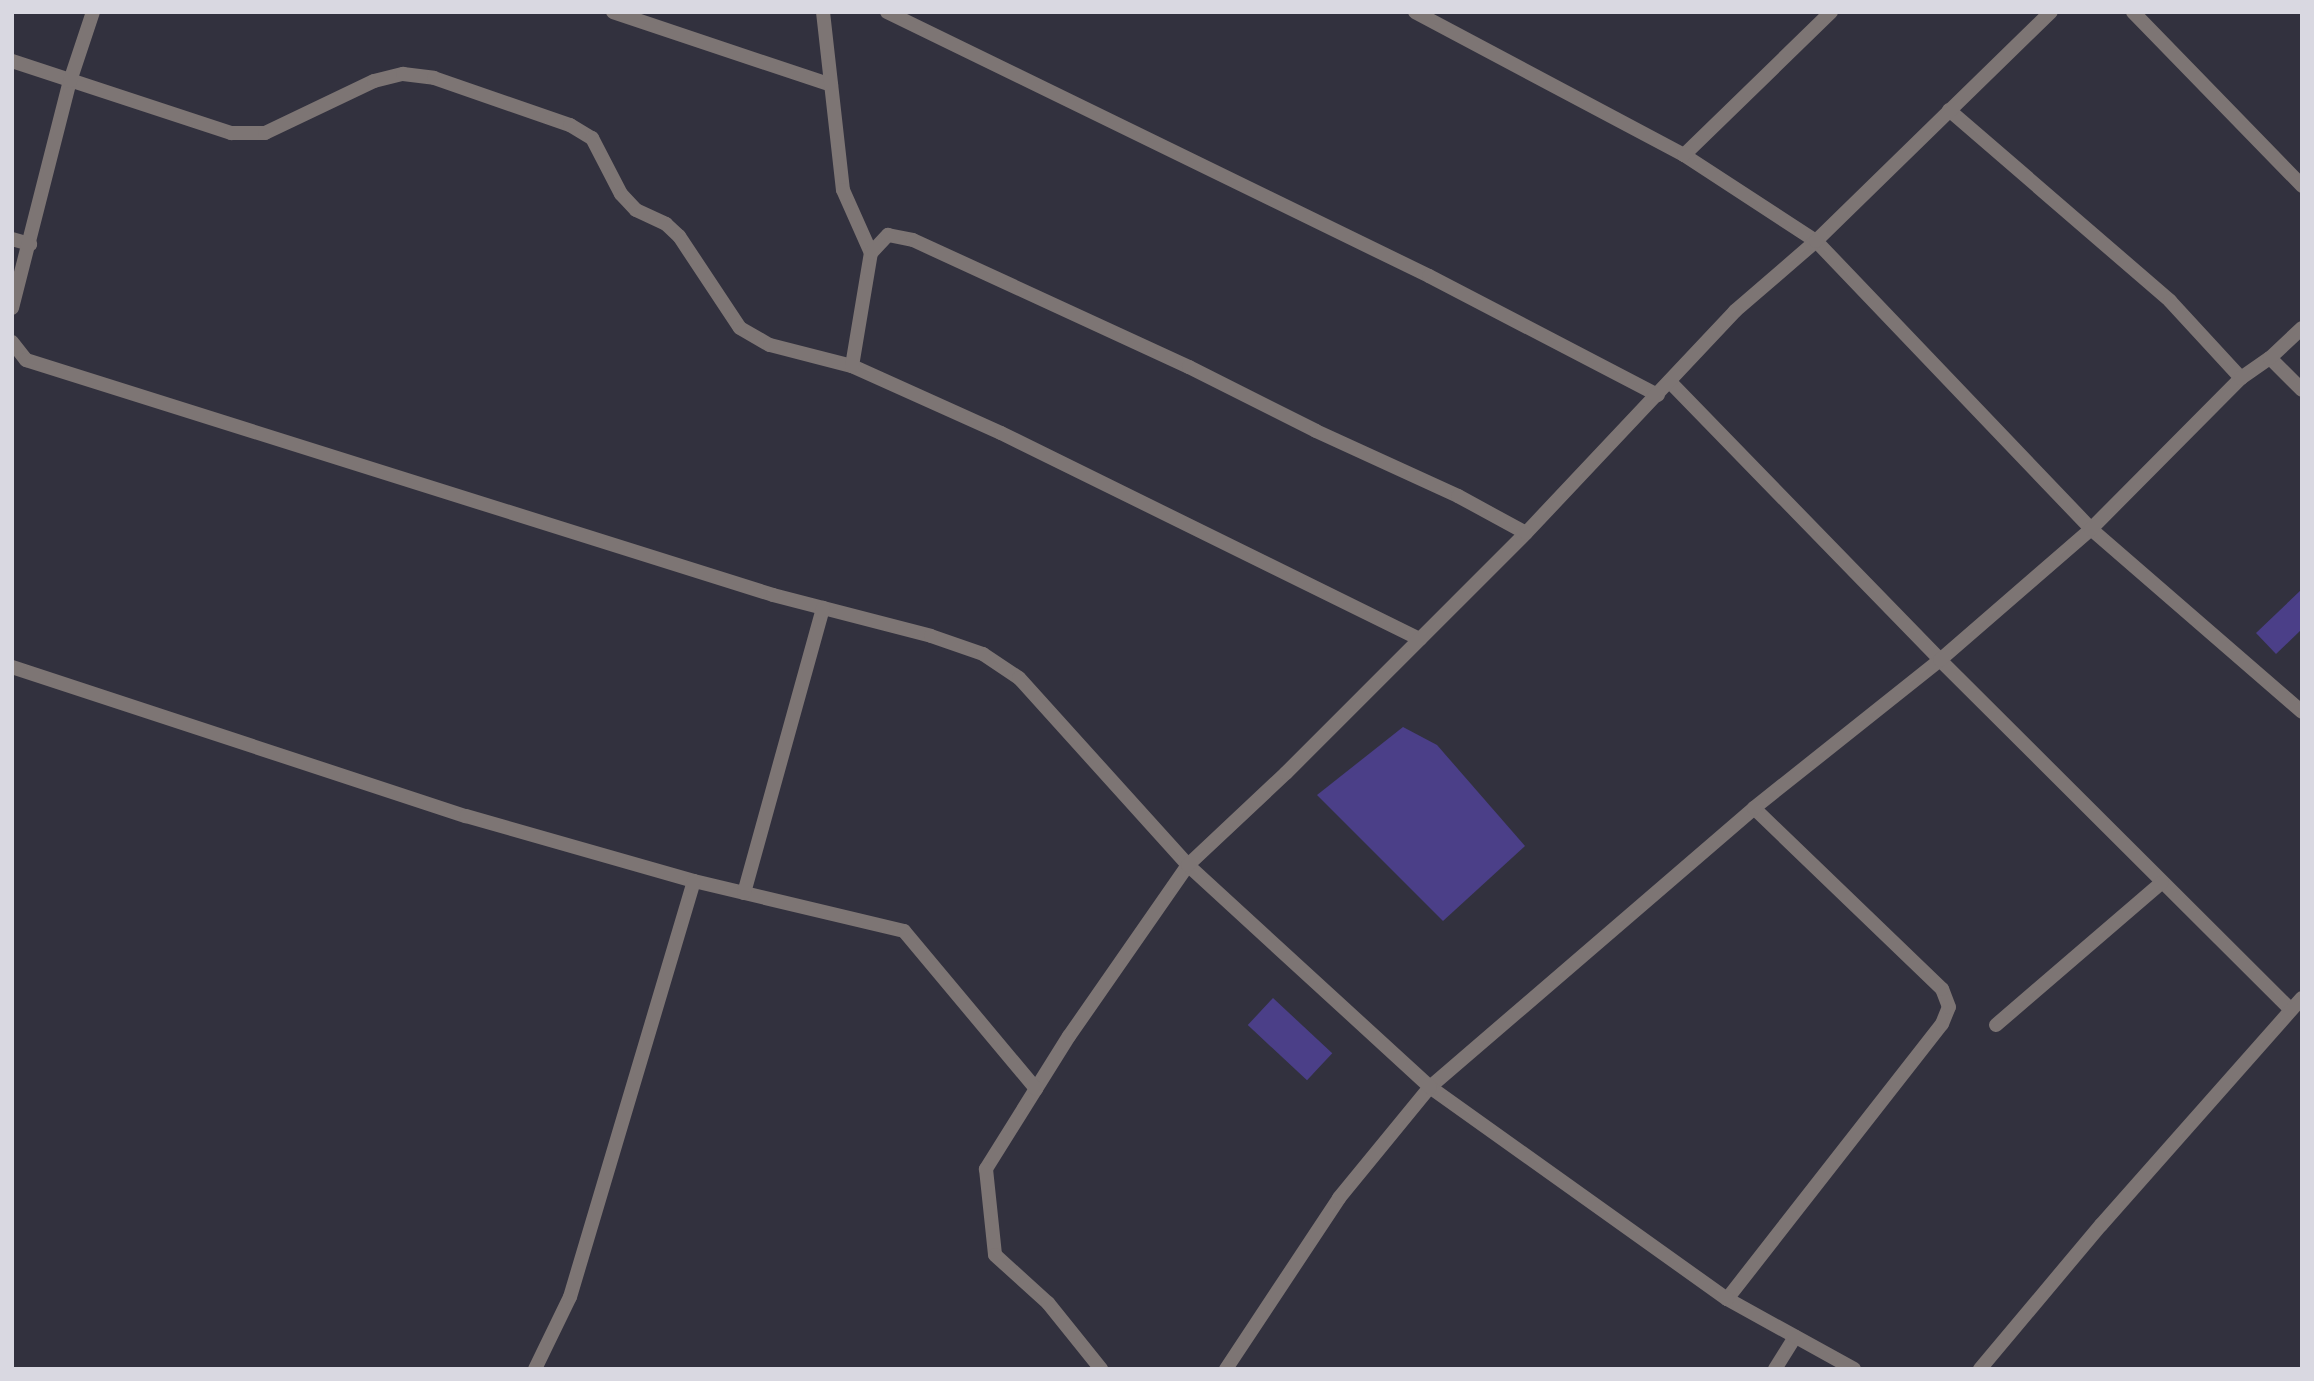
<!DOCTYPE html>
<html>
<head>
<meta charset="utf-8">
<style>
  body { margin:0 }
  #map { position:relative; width:2314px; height:1381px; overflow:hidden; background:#32313e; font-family:Poppins,sans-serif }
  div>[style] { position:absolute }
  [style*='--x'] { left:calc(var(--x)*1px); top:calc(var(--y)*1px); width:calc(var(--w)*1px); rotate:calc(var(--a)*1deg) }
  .building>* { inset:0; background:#4b3f88; transform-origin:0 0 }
  .minor>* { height:14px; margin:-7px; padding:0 7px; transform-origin:7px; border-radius:7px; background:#7d7574 }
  span { translate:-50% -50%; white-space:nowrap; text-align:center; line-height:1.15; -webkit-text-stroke:5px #282734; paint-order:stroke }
  .frame { position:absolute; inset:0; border:14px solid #d9d8e1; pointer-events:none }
</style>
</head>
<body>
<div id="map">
  <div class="building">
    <i style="clip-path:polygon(2302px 589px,2302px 629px,2276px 654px,2256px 633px)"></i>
    <i style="clip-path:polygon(1403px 727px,1437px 745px,1525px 846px,1443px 921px,1317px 795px)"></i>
    <i style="left:1273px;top:998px;width:81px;height:37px;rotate:43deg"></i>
  </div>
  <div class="minor">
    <i style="--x:613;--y:12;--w:230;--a:18.5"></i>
    <i style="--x:823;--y:12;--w:179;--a:83.6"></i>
    <i style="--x:843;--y:190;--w:69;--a:66"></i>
    <i style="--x:887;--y:12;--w:603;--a:25.97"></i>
    <i style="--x:1429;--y:276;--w:258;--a:27.5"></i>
    <i style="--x:1415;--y:12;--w:305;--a:28"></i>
    <i style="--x:1684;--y:155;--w:158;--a:33.1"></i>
    <i style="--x:1816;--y:241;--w:398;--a:46.3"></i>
    <i style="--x:2091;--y:529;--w:279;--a:40.9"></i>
    <i style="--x:2133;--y:12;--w:243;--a:45.8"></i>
    <i style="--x:12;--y:61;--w:231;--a:18.2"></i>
    <i style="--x:231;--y:133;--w:34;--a:0"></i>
    <i style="--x:265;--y:133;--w:121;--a:-25.5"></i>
    <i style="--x:374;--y:81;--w:30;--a:-14"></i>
    <i style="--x:403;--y:74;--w:31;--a:7"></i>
    <i style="--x:434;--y:78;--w:144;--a:19.1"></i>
    <i style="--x:570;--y:125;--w:26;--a:31"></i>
    <i style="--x:592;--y:138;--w:63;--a:62.6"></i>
    <i style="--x:621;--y:194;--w:22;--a:47"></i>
    <i style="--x:636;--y:210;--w:33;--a:25"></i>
    <i style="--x:666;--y:224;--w:18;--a:43"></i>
    <i style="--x:679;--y:236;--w:110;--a:56.5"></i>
    <i style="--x:740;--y:328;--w:34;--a:30"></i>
    <i style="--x:770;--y:345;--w:85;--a:14.4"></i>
    <i style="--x:852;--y:366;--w:163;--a:24.2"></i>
    <i style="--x:1001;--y:433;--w:467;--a:26.2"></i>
    <i style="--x:1949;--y:110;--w:292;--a:40.8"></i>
    <i style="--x:2170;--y:301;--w:105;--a:47.3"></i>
    <i style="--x:1684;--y:155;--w:205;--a:-44.2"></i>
    <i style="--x:12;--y:239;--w:19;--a:16"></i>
    <i style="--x:12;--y:308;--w:234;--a:-75.7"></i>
    <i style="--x:70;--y:81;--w:73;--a:-71.6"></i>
    <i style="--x:12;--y:342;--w:23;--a:52"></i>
    <i style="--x:26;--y:360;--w:783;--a:17.46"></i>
    <i style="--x:773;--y:595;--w:163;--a:14.5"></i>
    <i style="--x:931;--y:636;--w:55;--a:19.1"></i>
    <i style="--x:983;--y:654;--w:43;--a:33.7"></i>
    <i style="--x:1019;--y:678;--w:252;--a:47.9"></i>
    <i style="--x:1188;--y:865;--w:208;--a:124.8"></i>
    <i style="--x:1069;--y:1036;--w:157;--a:122"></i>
    <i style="--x:986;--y:1169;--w:86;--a:84"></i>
    <i style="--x:995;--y:1255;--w:72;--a:42.2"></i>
    <i style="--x:1048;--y:1303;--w:85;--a:51.2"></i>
    <i style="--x:2270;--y:358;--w:45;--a:45"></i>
    <i style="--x:852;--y:366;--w:115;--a:-80.5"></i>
    <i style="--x:871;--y:253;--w:25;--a:-47"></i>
    <i style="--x:888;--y:235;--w:25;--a:11"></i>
    <i style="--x:913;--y:240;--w:304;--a:24.7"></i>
    <i style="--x:1189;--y:367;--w:142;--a:26.7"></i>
    <i style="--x:1316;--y:431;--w:156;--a:24.6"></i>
    <i style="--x:1458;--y:496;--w:77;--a:28.6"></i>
    <i style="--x:1671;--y:383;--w:386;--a:45.8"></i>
    <i style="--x:1940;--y:660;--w:494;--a:44.9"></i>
    <i style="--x:12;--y:667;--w:478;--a:18.2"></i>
    <i style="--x:466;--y:816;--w:237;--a:15.9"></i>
    <i style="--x:694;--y:881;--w:216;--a:13.4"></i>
    <i style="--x:904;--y:931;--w:206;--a:50.1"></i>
    <i style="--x:744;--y:893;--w:296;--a:-74.5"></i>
    <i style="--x:1996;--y:1025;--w:219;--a:-40.7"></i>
    <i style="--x:1727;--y:1299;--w:349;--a:-52"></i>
    <i style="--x:1942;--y:1024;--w:18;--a:-68"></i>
    <i style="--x:1949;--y:1007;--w:19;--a:-111"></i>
    <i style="--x:1942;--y:989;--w:261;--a:-136.1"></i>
    <i style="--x:535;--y:1369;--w:80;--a:-64.1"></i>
    <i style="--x:570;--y:1297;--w:434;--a:-73.4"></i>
    <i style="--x:1226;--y:1369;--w:205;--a:-56.5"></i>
    <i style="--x:1339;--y:1198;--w:144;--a:-50.7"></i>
    <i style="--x:1430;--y:1087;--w:428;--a:-40.7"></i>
    <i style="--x:1754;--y:808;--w:238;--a:-38.5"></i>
    <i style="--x:1940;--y:660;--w:200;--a:-40.9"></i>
    <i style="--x:2091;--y:529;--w:213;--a:-45.2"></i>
    <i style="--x:2241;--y:378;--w:35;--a:-35"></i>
    <i style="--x:2270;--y:358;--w:44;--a:-43.2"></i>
    <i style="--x:1775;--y:1369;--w:38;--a:-58"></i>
    <i style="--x:1854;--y:1369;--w:145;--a:-151.1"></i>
    <i style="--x:1727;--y:1299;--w:365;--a:-144.5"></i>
    <i style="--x:1430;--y:1087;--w:328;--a:-137.5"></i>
    <i style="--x:1188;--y:865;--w:134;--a:-43.2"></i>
    <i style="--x:1286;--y:773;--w:339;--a:-45"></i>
    <i style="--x:1526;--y:533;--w:305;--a:-46.7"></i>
    <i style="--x:1735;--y:311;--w:107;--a:-40.8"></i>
    <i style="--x:1816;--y:241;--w:328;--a:-44.3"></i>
    <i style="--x:1980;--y:1369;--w:188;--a:-50"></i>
    <i style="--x:2101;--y:1225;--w:303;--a:-48.5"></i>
  </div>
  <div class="frame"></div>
</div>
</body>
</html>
